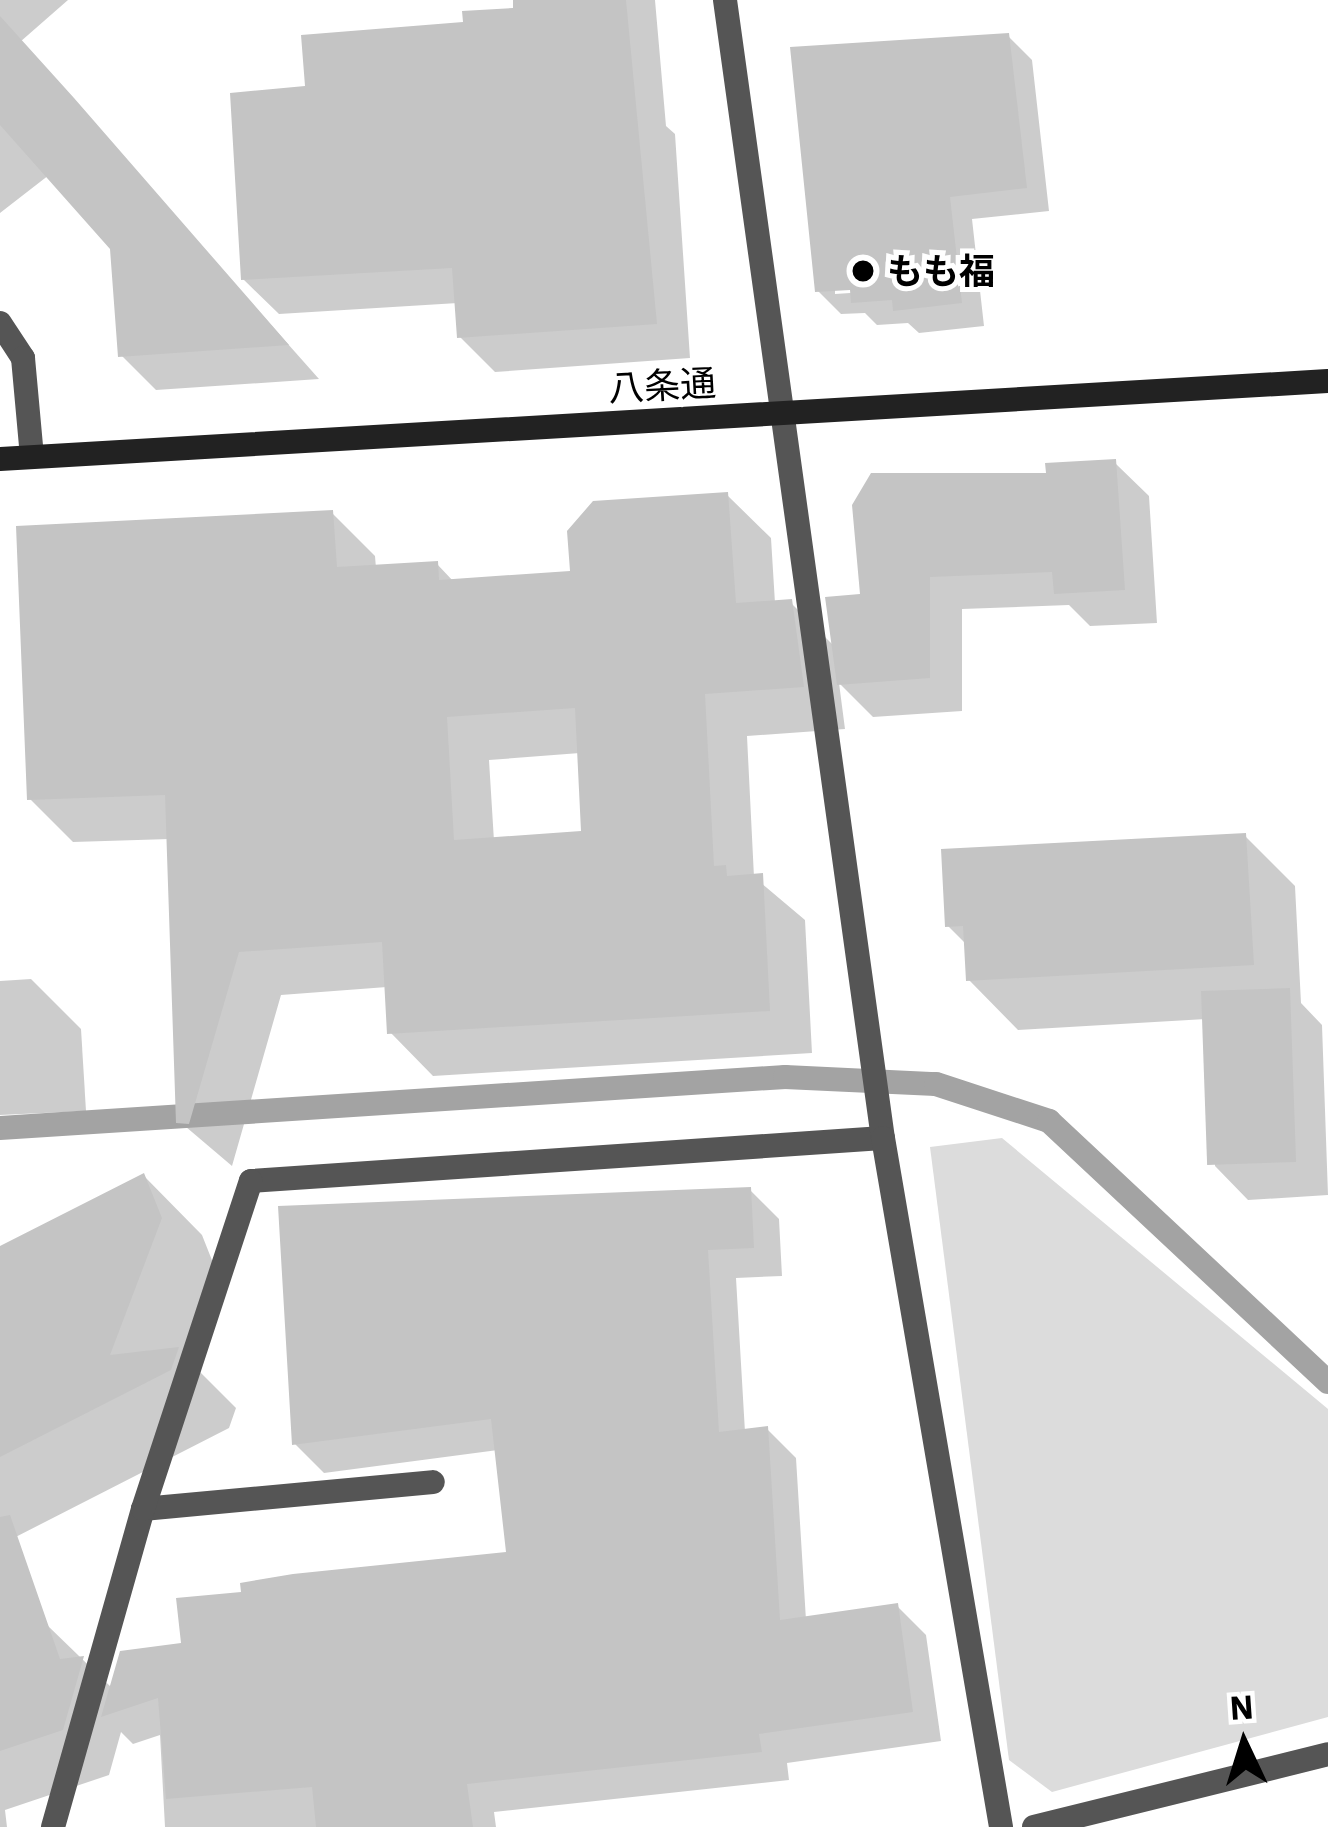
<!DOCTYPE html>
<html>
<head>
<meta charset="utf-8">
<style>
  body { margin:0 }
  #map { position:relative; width:1328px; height:1827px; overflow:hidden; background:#fff; font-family:"IBM Plex Sans","Noto Sans JP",sans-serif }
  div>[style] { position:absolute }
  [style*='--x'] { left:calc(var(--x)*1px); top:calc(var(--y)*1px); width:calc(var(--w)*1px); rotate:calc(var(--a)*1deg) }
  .green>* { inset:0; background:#dcdcdc }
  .shadow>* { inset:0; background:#0003 }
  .stream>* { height:24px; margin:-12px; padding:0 12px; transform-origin:12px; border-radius:12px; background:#a3a3a3 }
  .building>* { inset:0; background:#c4c4c4; transform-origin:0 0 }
  .service>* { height:24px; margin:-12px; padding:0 12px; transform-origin:12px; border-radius:12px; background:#555 }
  .minor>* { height:24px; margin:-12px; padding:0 12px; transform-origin:12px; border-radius:12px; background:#555 }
  .secondary>* { height:24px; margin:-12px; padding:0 12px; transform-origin:12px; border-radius:12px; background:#222 }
  .dots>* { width:33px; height:33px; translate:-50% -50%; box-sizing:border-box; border:6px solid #fff; border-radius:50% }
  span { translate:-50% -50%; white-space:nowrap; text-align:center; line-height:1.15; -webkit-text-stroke:10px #fff; paint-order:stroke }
  .poi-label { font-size:36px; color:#000; font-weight:700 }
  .left { translate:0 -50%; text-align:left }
  .street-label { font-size:36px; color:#000 }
  .north { position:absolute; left:1184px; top:1683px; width:120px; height:120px; -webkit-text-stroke:9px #fff; paint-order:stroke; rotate:356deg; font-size:33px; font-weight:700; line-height:48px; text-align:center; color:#000 }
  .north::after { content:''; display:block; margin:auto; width:42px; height:54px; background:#000; clip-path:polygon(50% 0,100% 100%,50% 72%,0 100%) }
</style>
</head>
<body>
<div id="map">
  <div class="green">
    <i style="clip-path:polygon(1002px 1138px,1328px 1409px,1328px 1717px,1052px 1792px,1009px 1760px,930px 1147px)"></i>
  </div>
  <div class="shadow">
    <i style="clip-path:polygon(0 0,68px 0,20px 42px,319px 379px,156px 390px,121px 355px,113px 248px,49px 175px,0 213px)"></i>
    <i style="clip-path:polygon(516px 0,655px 0,666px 126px,675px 134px,690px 358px,495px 372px,460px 337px,458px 303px,279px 314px,243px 279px,308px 88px,516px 11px)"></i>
    <i style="clip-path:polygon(evenodd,1008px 36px,1032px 60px,1049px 211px,972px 219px,984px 326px,919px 333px,908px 323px,877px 325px,865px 313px,841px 314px,818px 291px,1008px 36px,835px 288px,865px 292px,835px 294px,835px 288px)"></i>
    <i style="clip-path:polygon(evenodd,1115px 463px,1149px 496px,1157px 623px,1090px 626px,1069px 605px,962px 609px,962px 711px,873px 717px,839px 683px,845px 729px,747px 736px,754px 877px,805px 920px,812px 1053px,433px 1076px,390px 1032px,387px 987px,281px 995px,232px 1166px,179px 1121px,170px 839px,73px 842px,30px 799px,332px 513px,375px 556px,376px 568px,437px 564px,454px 582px,573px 573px,727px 495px,771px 538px,775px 603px,790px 602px,834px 646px,863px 597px,1049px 476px,1115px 463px,580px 753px,584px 834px,494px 841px,489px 760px,580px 753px)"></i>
    <i style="clip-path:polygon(1245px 836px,1295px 886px,1301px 1003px,1322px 1025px,1328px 1195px,1248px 1200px,1215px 1166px,1206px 1019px,1018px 1030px,969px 980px,967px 945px,948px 926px)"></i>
    <i style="clip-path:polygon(31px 979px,81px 1029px,86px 1111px,0 1115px,0 981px)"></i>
    <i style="clip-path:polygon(144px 1176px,202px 1235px,219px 1278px,188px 1360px,236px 1408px,229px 1428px,0 1545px,0 1249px)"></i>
    <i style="clip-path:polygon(750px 1190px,779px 1219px,782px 1276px,736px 1278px,745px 1432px,767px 1429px,796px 1458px,806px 1620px,897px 1606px,926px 1635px,941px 1741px,787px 1763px,789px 1780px,494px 1812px,496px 1827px,165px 1827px,160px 1735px,133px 1744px,121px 1732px,109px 1775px,5px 1810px,7px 1827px,0 1827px,0 1641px,46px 1624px,112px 1688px,184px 1645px,510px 1555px,498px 1450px,324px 1473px,295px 1444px)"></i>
  </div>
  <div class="stream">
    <i style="--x:0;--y:1128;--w:787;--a:-3.72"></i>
    <i style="--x:785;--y:1077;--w:151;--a:2.7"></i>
    <i style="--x:936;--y:1084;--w:119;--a:18.1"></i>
    <i style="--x:1049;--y:1121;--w:382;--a:43.1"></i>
  </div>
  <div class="building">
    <i style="clip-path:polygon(513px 0,626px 0,657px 324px,457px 338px,452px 268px,241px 280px,230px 93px,305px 86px,301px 35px,463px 22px,462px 11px,513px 8px)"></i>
    <i style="clip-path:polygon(0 16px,74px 98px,289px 345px,118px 357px,110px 249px,0 125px)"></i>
    <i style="clip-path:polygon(1009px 33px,1027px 188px,950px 197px,962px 303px,893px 311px,892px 300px,851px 303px,850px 290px,815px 292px,790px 47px)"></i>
    <i style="clip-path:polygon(1116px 459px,1125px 590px,1054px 594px,1052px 572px,930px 577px,930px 678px,837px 685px,825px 597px,860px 594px,852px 505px,871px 473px,1046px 473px,1045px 463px)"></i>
    <i style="clip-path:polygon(evenodd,728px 492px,736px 603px,792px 599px,804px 687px,705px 694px,714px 866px,726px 865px,727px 876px,763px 873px,770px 1011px,387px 1034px,382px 942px,239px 952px,189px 1124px,176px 1123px,165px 795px,27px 800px,16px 526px,333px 510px,337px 567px,438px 561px,439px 580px,570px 571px,567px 531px,593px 501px,728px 492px,575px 708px,581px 831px,454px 840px,447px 717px,575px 708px)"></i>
    <i style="clip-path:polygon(1246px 833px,1254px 965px,966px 981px,963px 926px,945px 927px,941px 849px)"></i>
    <i style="left:1290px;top:988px;width:174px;height:89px;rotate:88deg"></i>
    <i style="clip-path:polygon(144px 1173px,162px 1218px,110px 1355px,179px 1347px,171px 1370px,0 1457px,0 1246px)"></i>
    <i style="clip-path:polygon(751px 1187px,754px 1248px,708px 1250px,719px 1432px,768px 1426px,780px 1620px,898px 1603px,913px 1712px,759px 1734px,762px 1752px,467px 1784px,473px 1827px,316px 1827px,312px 1787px,166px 1799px,158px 1698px,101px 1717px,120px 1651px,181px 1643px,176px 1598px,241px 1592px,240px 1583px,293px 1574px,506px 1552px,491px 1419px,292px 1445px,278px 1206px)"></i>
    <i style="clip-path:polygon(10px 1515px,60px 1659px,84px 1656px,63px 1730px,0 1751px,0 1517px)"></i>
  </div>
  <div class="service">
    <i style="--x:0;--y:323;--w:42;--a:56.7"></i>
    <i style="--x:23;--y:358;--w:99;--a:84.8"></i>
    <i style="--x:251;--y:1181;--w:633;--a:-3.89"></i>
    <i style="--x:143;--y:1509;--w:291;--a:-5.3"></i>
  </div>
  <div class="minor">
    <i style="--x:725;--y:0;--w:1149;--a:82.1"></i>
    <i style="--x:883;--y:1138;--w:699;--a:80.28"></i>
    <i style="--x:53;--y:1827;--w:330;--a:-74.2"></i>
    <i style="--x:143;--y:1509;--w:345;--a:-71.8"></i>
    <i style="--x:1034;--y:1827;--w:303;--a:-13.9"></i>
  </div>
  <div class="secondary">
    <i style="--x:0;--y:459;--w:1330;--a:-3.36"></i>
  </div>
  <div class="dots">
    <i style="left:863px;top:271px;background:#000"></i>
  </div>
  <div class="poi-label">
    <span class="left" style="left:887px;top:271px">もも福</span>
  </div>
  <div class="street-label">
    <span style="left:662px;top:385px;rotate:-3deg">八条通</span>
  </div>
  <div class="north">N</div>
</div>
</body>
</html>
